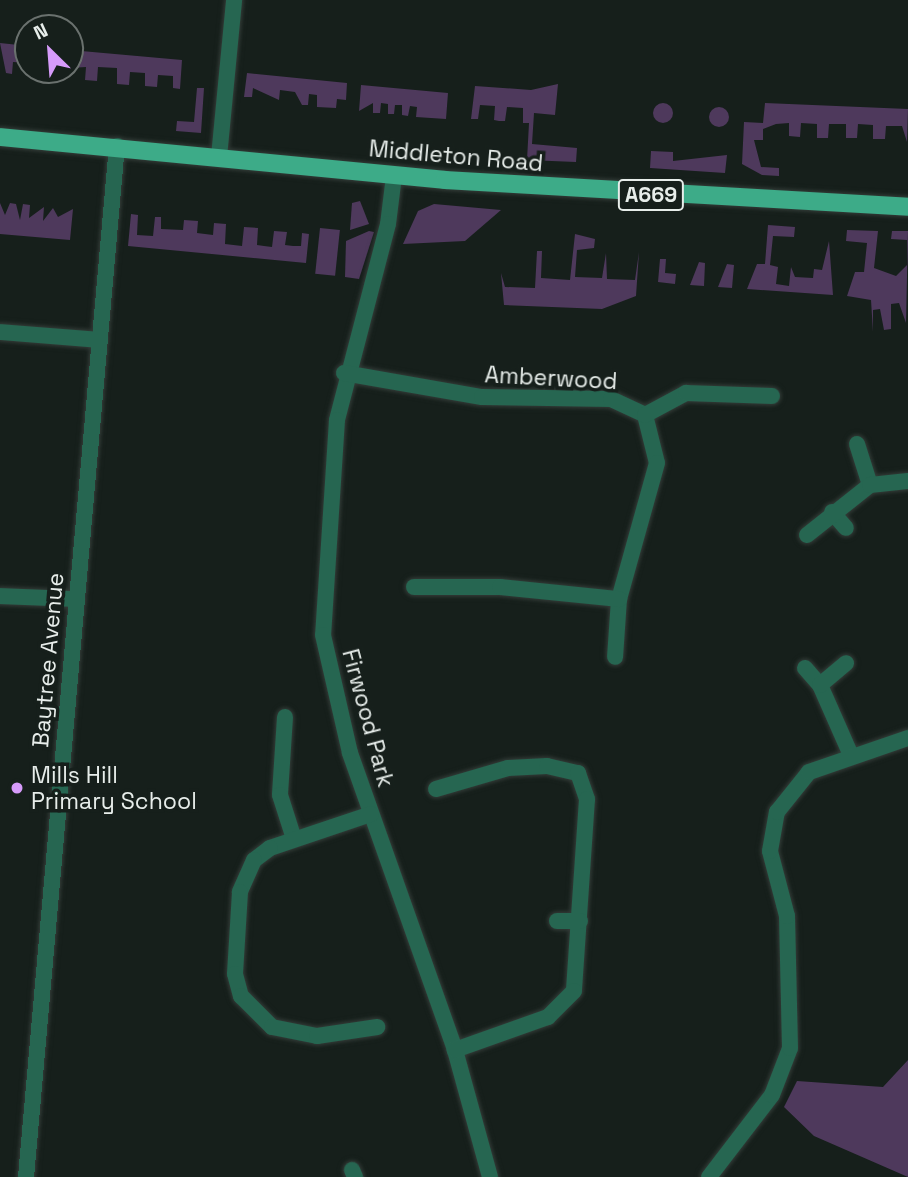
<!DOCTYPE html>
<html>
<head>
<meta charset="utf-8">
<style>
  body { margin:0 }
  #map { position:relative; width:908px; height:1177px; overflow:hidden; background:#161f1b; font-family:"Space Grotesk",sans-serif }
  div>[style] { position:absolute }
  [style*='--x'] { left:calc(var(--x)*1px); top:calc(var(--y)*1px); width:calc(var(--w)*1px); rotate:calc(var(--a)*1deg) }
  .green>* { inset:0; background:#4e395c; transform-origin:0 0 }
  .round { border-radius:50% }
  .roads { filter:drop-shadow(0 0 2px #333c38) drop-shadow(0 0 2px #333c38) }
  .street>* { height:16px; margin:-8px; padding:0 8px; transform-origin:8px; border-radius:8px; background:#266651 }
  .primary>* { height:18px; margin:-9px; padding:0 9px; transform-origin:9px; border-radius:9px; background:#3dab88 }
  .dots>* { width:19px; height:19px; translate:-50% -50%; box-sizing:border-box; border:4px solid #161f1b; border-radius:50% }
  span { translate:-50% -50%; white-space:nowrap; text-align:center; line-height:1.15; -webkit-text-stroke:7px #161f1b; paint-order:stroke }
  .shield-label span { padding:2px 5px; background:#161f1b; border:2px solid; border-radius:5px; -webkit-text-stroke-width:0 }
  .shield-label { font-size:21px; color:#e7edea; font-weight:700 }
  .street-label { font-size:23px; color:#e7edea }
  .poi-label { font-size:23px; color:#e7edea }
  .left { translate:0 -50%; text-align:left }
  .north { position:absolute; left:14px; top:14px; width:70px; height:70px; box-sizing:border-box; background:#161f1b; border:2px solid #6a716e; border-radius:50%; rotate:335deg; font-size:19px; font-weight:700; line-height:28px; text-align:center; color:#e7edea }
  .north::after { content:''; display:block; margin:auto; width:24px; height:32px; background:#d69bfa; clip-path:polygon(50% 0,100% 100%,50% 72%,0 100%) }
</style>
</head>
<body>
<div id="map">
  <div class="green">
    <i style="clip-path:polygon(0 43px,28px 46px,28px 63px,13px 62px,12px 74px,6px 73px)"></i>
    <i style="clip-path:polygon(70px 50px,182px 60px,180px 89px,173px 88px,173px 76px,158px 75px,157px 87px,145px 86px,145px 73px,130px 72px,129px 85px,117px 84px,117px 68px,98px 67px,97px 81px,85px 80px,86px 67px,70px 68px)"></i>
    <i style="clip-path:polygon(247px 73px,347px 83px,346px 100px,337px 99px,336px 108px,317px 107px,317px 95px,309px 94px,308px 105px,302px 105px,295px 92px,280px 90px,279px 100px,253px 88px,252px 97px,244px 97px)"></i>
    <i style="clip-path:polygon(558px 84px,555px 115px,534px 113px,532px 144px,577px 148px,576px 162px,527px 160px,529px 123px,523px 123px,523px 108px,507px 107px,505px 121px,499px 121px,494px 120px,495px 106px,480px 105px,478px 119px,471px 119px,475px 86px,531px 90px)"></i>
    <i style="clip-path:polygon(361px 85px,448px 93px,446px 119px,416px 117px,417px 107px,410px 106px,408px 116px,402px 115px,402px 105px,395px 105px,394px 114px,388px 114px,388px 104px,381px 103px,380px 113px,373px 113px,373px 103px,359px 111px)"></i>
    <i style="clip-path:polygon(197px 88px,204px 88px,201px 133px,176px 131px,177px 121px,194px 122px)"></i>
    <i style="clip-path:polygon(765px 103px,908px 109px,907px 142px,902px 126px,886px 126px,885px 139px,873px 139px,873px 125px,858px 124px,857px 138px,846px 138px,846px 124px,829px 124px,828px 138px,817px 138px,817px 124px,801px 123px,800px 137px,789px 136px,789px 123px,776px 124px,763px 129px,763px 140px,754px 140px,761px 167px,779px 168px,779px 176px,762px 175px,742px 164px,744px 122px,763px 123px)"></i>
    <i class="round" style="left:653px;top:103px;width:20px;height:20px"></i>
    <i class="round" style="left:709px;top:107px;width:20px;height:20px"></i>
    <i style="clip-path:polygon(651px 151px,673px 152px,673px 161px,727px 155px,725px 173px,650px 168px)"></i>
    <i style="clip-path:polygon(360px 201px,369px 224px,350px 230px,352px 203px)"></i>
    <i style="clip-path:polygon(0 203px,5px 215px,10px 203px,16px 204px,20px 220px,23px 204px,30px 205px,29px 218px,44px 207px,43px 221px,53px 208px,58px 217px,73px 209px,70px 240px,0 234px)"></i>
    <i style="clip-path:polygon(434px 204px,501px 210px,465px 241px,403px 244px,418px 211px)"></i>
    <i style="clip-path:polygon(131px 214px,138px 215px,137px 235px,153px 236px,155px 217px,161px 217px,161px 229px,183px 230px,184px 220px,198px 221px,197px 233px,213px 235px,214px 223px,226px 224px,225px 244px,242px 246px,244px 227px,258px 228px,257px 245px,264px 246px,272px 247px,274px 231px,287px 232px,285px 245px,293px 246px,301px 246px,302px 233px,309px 234px,306px 263px,128px 246px)"></i>
    <i style="clip-path:polygon(768px 225px,795px 227px,794px 237px,773px 236px,770px 265px,778px 267px,776px 284px,789px 286px,791px 267px,795px 277px,813px 278px,814px 269px,822px 270px,829px 241px,833px 295px,747px 289px,757px 264px,765px 264px)"></i>
    <i style="left:320px;top:228px;width:20px;height:46px;rotate:6deg"></i>
    <i style="clip-path:polygon(847px 230px,878px 231px,874px 268px,896px 276px,907px 265px,907px 240px,891px 239px,892px 231px,908px 231px,906px 323px,899px 303px,891px 304px,891px 329px,884px 330px,880px 309px,873px 310px,873px 332px,871px 300px,847px 296px,855px 272px,864px 272px,867px 243px,846px 241px)"></i>
    <i style="clip-path:polygon(369px 231px,374px 232px,359px 279px,345px 277px,346px 241px)"></i>
    <i style="clip-path:polygon(575px 234px,595px 239px,594px 248px,577px 250px,575px 277px,602px 278px,606px 253px,607px 279px,635px 280px,639px 252px,636px 296px,602px 309px,504px 305px,501px 273px,505px 287px,535px 288px,537px 251px,542px 251px,541px 278px,570px 280px)"></i>
    <i style="clip-path:polygon(660px 259px,666px 259px,665px 273px,676px 274px,675px 284px,658px 282px)"></i>
    <i style="clip-path:polygon(699px 262px,705px 263px,704px 286px,690px 285px)"></i>
    <i style="clip-path:polygon(727px 264px,734px 265px,732px 288px,718px 287px)"></i>
    <i style="clip-path:polygon(908px 1060px,908px 1177px,814px 1136px,784px 1107px,797px 1081px,883px 1087px)"></i>
  </div>
  <div class="roads">
    <div class="street">
      <i style="--x:219;--y:157;--w:158;--a:-84.5"></i>
      <i style="--x:394;--y:176;--w:48;--a:97.1"></i>
      <i style="--x:388;--y:224;--w:203;--a:104.6"></i>
      <i style="--x:337;--y:420;--w:215;--a:93.7"></i>
      <i style="--x:323;--y:635;--w:121;--a:77.1"></i>
      <i style="--x:350;--y:753;--w:315;--a:70.5"></i>
      <i style="--x:455;--y:1050;--w:132;--a:74.6"></i>
      <i style="--x:0;--y:332;--w:99;--a:4.6"></i>
      <i style="--x:344;--y:373;--w:140;--a:9.9"></i>
      <i style="--x:482;--y:397;--w:129;--a:0.9"></i>
      <i style="--x:611;--y:399;--w:38;--a:25"></i>
      <i style="--x:645;--y:415;--w:49;--a:76"></i>
      <i style="--x:657;--y:463;--w:141;--a:105.6"></i>
      <i style="--x:619;--y:599;--w:58;--a:93.9"></i>
      <i style="--x:645;--y:415;--w:47;--a:-28.2"></i>
      <i style="--x:686;--y:393;--w:86;--a:2"></i>
      <i style="--x:857;--y:444;--w:43;--a:72.4"></i>
      <i style="--x:832;--y:512;--w:21;--a:49"></i>
      <i style="--x:807;--y:535;--w:80;--a:-38.4"></i>
      <i style="--x:870;--y:485;--w:38;--a:-6"></i>
      <i style="--x:414;--y:587;--w:86;--a:0"></i>
      <i style="--x:500;--y:587;--w:120;--a:5.8"></i>
      <i style="--x:0;--y:596;--w:76;--a:2.3"></i>
      <i style="--x:805;--y:668;--w:23;--a:49"></i>
      <i style="--x:820;--y:685;--w:74;--a:66.2"></i>
      <i style="--x:820;--y:685;--w:34;--a:-40"></i>
      <i style="--x:285;--y:717;--w:78;--a:93.7"></i>
      <i style="--x:280;--y:795;--w:46;--a:72.3"></i>
      <i style="--x:436;--y:789;--w:75;--a:-16.3"></i>
      <i style="--x:508;--y:768;--w:39;--a:-3"></i>
      <i style="--x:547;--y:766;--w:32;--a:13"></i>
      <i style="--x:578;--y:773;--w:28;--a:71"></i>
      <i style="--x:587;--y:799;--w:192;--a:93.9"></i>
      <i style="--x:574;--y:991;--w:37;--a:135"></i>
      <i style="--x:548;--y:1017;--w:99;--a:160.5"></i>
      <i style="--x:371;--y:814;--w:107;--a:161.4"></i>
      <i style="--x:270;--y:848;--w:20;--a:143"></i>
      <i style="--x:254;--y:860;--w:35;--a:114"></i>
      <i style="--x:240;--y:892;--w:82;--a:93.5"></i>
      <i style="--x:235;--y:974;--w:23;--a:75"></i>
      <i style="--x:241;--y:996;--w:44;--a:45"></i>
      <i style="--x:272;--y:1027;--w:46;--a:11.3"></i>
      <i style="--x:317;--y:1036;--w:61;--a:-8.5"></i>
      <i style="--x:557;--y:921;--w:23;--a:0"></i>
      <i style="--x:352;--y:1170;--w:8;--a:67"></i>
      <i style="--x:26;--y:1177;--w:1035;--a:-84.96"></i>
      <i style="--x:709;--y:1177;--w:103;--a:-52.5"></i>
      <i style="--x:772;--y:1095;--w:50;--a:-69"></i>
      <i style="--x:790;--y:1048;--w:132;--a:-91.3"></i>
      <i style="--x:787;--y:916;--w:67;--a:-104.7"></i>
      <i style="--x:770;--y:851;--w:40;--a:-80"></i>
      <i style="--x:777;--y:812;--w:51;--a:-51.3"></i>
      <i style="--x:809;--y:772;--w:105;--a:-19"></i>
    </div>
    <div class="primary">
      <i style="--x:0;--y:137;--w:447;--a:5.5"></i>
      <i style="--x:445;--y:180;--w:464;--a:3.3"></i>
    </div>
  </div>
  <div class="dots">
    <i style="left:17px;top:788px;background:#d69bfa"></i>
  </div>
  <div class="shield-label">
    <span style="left:651px;top:195px">A669</span>
  </div>
  <div class="street-label">
    <span style="left:456px;top:156px;rotate:5deg">Middleton Road</span>
    <span style="left:551px;top:378px;rotate:3deg">Amberwood</span>
    <span style="left:48px;top:660px;rotate:-85deg">Baytree Avenue</span>
    <span style="left:368px;top:718px;rotate:75deg">Firwood Park</span>
  </div>
  <div class="poi-label">
    <span class="left" style="left:31px;top:788px">Mills Hill<br>Primary School</span>
  </div>
  <div class="north">N</div>
</div>
</body>
</html>
